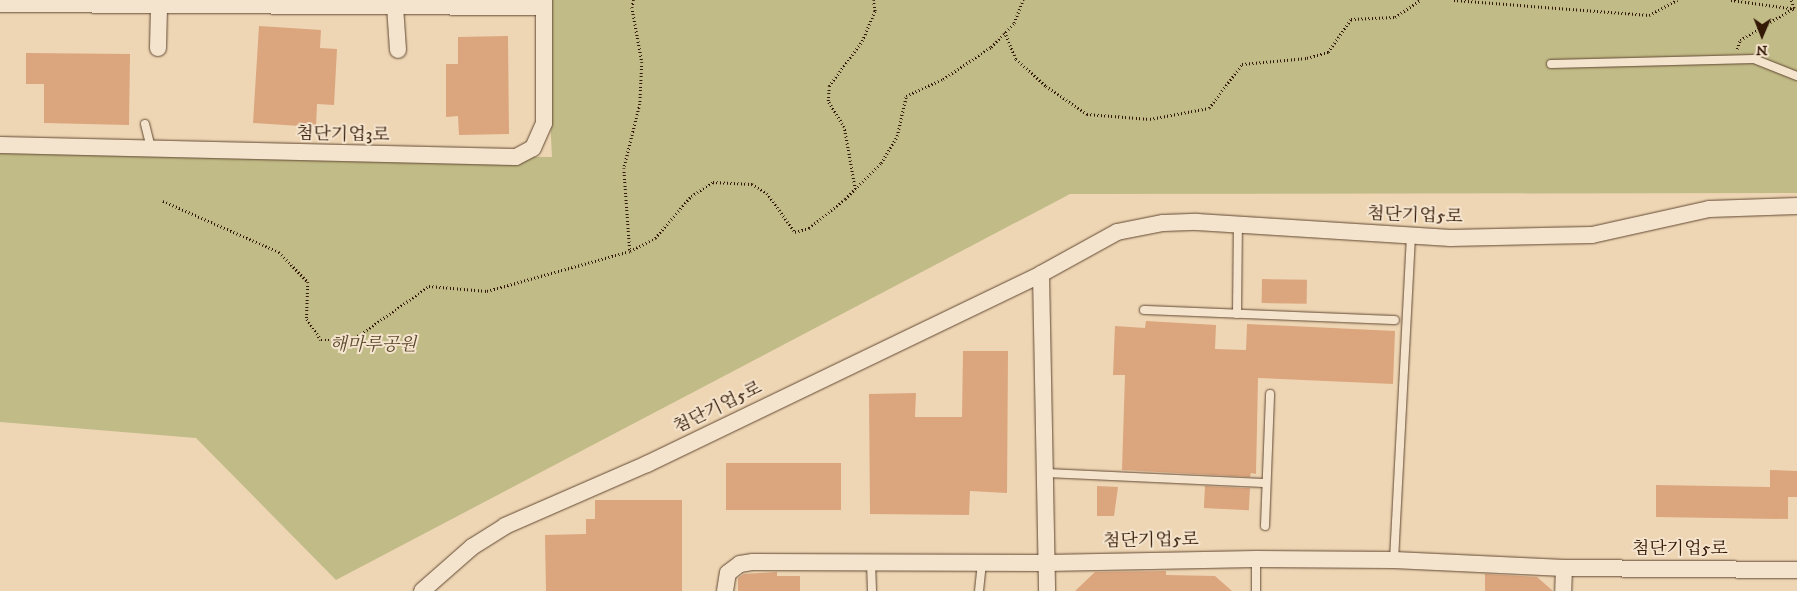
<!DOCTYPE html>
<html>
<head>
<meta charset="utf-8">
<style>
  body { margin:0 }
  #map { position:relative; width:1797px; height:591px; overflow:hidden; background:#eed6b4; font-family:"IM FELL DW Pica","Noto Serif KR",serif }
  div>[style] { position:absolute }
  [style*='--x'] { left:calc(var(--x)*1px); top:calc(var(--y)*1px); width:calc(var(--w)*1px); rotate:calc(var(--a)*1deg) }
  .green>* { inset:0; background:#c1bb87 }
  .building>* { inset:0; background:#dba57e; transform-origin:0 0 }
  .path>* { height:2.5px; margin-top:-1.25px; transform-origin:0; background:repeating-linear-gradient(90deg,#341906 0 1px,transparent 0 3.5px) }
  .roads { filter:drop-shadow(0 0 1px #624832) drop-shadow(0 0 1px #624832) }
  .service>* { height:8px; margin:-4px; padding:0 4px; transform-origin:4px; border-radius:4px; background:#f4e4ce }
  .minor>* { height:16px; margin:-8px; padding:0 8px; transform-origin:8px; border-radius:8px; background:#f4e4ce }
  span { translate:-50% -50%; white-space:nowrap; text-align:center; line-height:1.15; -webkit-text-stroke:4px #f4e4ce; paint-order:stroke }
  .street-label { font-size:18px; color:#341906 }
  .park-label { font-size:18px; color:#5e4a2d; font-style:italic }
  .north { position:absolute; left:1737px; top:10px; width:50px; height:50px; -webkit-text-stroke:4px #f4e4ce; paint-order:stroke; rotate:181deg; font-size:14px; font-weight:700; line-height:20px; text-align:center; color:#341906 }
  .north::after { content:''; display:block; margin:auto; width:18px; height:22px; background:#341906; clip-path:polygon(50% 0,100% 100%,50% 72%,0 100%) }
</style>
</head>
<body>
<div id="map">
  <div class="green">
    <i style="clip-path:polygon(544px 0,1797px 0,1797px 193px,1070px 194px,336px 580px,196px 438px,0 422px,0 150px,552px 157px)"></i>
  </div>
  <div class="building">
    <i style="clip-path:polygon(259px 26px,321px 30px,320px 48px,337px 49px,334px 105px,317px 104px,316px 127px,253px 123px)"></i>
    <i style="clip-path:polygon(508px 36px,509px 134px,459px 135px,458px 116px,446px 117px,446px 64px,458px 64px,458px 37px)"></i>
    <i style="clip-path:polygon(26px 53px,130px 54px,129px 125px,44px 123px,44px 84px,26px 84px)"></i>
    <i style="left:1262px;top:279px;width:45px;height:24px;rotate:1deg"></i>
    <i style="clip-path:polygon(1146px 321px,1216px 325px,1215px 349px,1246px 350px,1247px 324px,1395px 331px,1393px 384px,1258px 378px,1256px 474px,1251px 473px,1250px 477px,1122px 470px,1125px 375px,1113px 375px,1115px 326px,1145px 328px)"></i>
    <i style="clip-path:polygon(963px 351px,1008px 351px,1007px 493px,970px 491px,969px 515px,870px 514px,869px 394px,916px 393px,915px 417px,962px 417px)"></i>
    <i style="left:726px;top:463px;width:115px;height:47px"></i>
    <i style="clip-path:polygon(1770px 470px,1797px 471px,1797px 497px,1788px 497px,1788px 519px,1656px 517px,1656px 485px,1770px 487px)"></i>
    <i style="clip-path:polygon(1097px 486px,1118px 487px,1114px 516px,1097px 516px)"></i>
    <i style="left:1205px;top:486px;width:45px;height:22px;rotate:3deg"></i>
    <i style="clip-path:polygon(595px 500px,682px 500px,682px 591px,546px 591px,545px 535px,586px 534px,586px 519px,595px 519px)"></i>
    <i style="clip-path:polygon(1166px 571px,1166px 575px,1215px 576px,1232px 591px,1075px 591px,1095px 572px)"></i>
    <i style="clip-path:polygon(777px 572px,777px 576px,800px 576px,800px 591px,738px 591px,738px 578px,744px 574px)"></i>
    <i style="clip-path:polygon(1485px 574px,1537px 577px,1553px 591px,1485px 591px)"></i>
  </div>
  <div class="path">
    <i style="--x:634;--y:0;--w:7;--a:106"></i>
    <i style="--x:632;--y:7;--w:56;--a:79.7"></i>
    <i style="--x:642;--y:62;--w:42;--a:92.7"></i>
    <i style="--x:640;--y:104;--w:66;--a:104"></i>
    <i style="--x:624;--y:168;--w:83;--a:85.9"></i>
    <i style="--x:630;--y:251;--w:28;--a:-27"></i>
    <i style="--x:655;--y:238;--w:55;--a:-49.4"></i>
    <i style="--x:691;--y:196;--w:26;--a:-32"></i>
    <i style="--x:713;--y:182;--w:39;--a:3"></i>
    <i style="--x:752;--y:184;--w:17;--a:31"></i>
    <i style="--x:767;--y:193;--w:48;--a:54.3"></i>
    <i style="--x:795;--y:232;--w:15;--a:-16"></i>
    <i style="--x:809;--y:228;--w:46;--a:-38.9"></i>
    <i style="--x:845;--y:199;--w:51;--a:-45"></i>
    <i style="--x:881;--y:163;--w:31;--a:-59"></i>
    <i style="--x:897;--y:136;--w:41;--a:-77.3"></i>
    <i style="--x:906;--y:96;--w:41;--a:-24.7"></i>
    <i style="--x:943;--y:79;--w:58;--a:-33.7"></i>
    <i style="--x:991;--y:47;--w:33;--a:-46"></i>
    <i style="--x:1014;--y:23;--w:25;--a:-69"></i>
    <i style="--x:1454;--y:0;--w:196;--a:4.4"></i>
    <i style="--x:1649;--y:15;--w:32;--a:-28"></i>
    <i style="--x:1731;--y:0;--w:67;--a:7.8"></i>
    <i style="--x:1005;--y:32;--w:29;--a:68"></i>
    <i style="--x:1016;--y:59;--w:40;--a:42"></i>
    <i style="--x:1046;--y:86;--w:50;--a:34.3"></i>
    <i style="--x:1087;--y:114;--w:63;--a:4.5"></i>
    <i style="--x:1150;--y:119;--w:60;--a:-10.6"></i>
    <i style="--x:1209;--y:108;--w:55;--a:-53.1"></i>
    <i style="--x:1242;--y:64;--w:65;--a:-5.3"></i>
    <i style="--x:1307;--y:58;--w:22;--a:-16"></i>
    <i style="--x:1328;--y:52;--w:40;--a:-55.1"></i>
    <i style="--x:1351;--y:19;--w:44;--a:-2.6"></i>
    <i style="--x:1395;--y:17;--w:30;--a:-34"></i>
    <i style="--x:1737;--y:49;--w:9;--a:-72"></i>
    <i style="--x:1740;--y:40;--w:63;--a:-30.7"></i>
    <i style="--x:1794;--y:8;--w:9;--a:-111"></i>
    <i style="--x:855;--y:189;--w:63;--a:-100.1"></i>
    <i style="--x:844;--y:127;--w:31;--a:-122"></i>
    <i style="--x:828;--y:101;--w:15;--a:-86"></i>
    <i style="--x:829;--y:86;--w:56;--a:-53.7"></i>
    <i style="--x:862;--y:41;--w:33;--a:-67"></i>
    <i style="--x:875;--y:11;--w:11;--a:-100"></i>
    <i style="--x:163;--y:201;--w:127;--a:23.7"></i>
    <i style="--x:279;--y:252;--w:42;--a:46"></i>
    <i style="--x:308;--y:282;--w:37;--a:92"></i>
    <i style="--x:307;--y:319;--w:25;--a:56"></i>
    <i style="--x:321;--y:340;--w:31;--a:0"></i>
    <i style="--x:352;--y:340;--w:94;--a:-35"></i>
    <i style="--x:429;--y:286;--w:58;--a:4.9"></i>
    <i style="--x:487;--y:291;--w:148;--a:-15.6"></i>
  </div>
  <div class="roads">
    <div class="service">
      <i style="--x:1551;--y:64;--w:203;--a:-1.4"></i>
      <i style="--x:1754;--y:59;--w:46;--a:21.6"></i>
      <i style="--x:145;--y:124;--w:25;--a:76"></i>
      <i style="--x:1144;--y:310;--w:251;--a:2.3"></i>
      <i style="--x:1237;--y:314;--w:89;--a:-89.4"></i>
      <i style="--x:1045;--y:473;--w:220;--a:2.6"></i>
      <i style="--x:1265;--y:526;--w:132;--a:-87.8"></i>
      <i style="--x:1256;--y:559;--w:32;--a:90"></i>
      <i style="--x:1394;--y:560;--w:323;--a:-87"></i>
      <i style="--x:871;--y:562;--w:29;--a:88"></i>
      <i style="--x:979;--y:591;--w:29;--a:-84"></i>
    </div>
    <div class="minor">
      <i style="--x:0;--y:4;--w:544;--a:0.32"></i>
      <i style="--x:395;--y:6;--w:44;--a:86.1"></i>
      <i style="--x:158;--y:48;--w:42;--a:-88.6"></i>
      <i style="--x:0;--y:145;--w:516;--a:1.33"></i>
      <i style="--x:516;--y:157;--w:19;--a:-28"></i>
      <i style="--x:533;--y:148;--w:27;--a:-66"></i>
      <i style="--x:544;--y:123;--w:123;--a:-90"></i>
      <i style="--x:1041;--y:274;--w:317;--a:88.9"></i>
      <i style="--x:1564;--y:568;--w:233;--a:0.5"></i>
      <i style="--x:422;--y:591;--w:67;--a:-41.3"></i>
      <i style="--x:472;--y:547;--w:39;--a:-32"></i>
      <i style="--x:505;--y:526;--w:155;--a:-23.6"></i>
      <i style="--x:647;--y:464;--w:437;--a:-25.7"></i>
      <i style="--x:1041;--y:274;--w:87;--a:-28.9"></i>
      <i style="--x:1117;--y:232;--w:47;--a:-11.1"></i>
      <i style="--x:1163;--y:223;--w:34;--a:-2"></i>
      <i style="--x:1197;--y:222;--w:254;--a:3.6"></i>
      <i style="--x:1450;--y:238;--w:142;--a:-1.2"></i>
      <i style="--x:1592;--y:235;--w:120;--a:-12.5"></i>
      <i style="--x:1709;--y:209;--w:88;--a:-2"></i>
      <i style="--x:725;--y:591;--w:18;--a:-81"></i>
      <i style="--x:728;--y:573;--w:15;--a:-37"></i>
      <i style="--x:740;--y:564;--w:13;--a:-9"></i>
      <i style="--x:753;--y:562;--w:293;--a:0.2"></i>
      <i style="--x:1046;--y:563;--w:210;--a:-1.1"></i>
      <i style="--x:1256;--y:559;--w:138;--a:0.4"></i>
      <i style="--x:1394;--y:560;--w:170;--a:2.7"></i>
      <i style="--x:1564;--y:568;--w:23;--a:92"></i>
    </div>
  </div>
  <div class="street-label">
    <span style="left:343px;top:135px;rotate:1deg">첨단기업3로</span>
    <span style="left:1415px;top:216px;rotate:2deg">첨단기업5로</span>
    <span style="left:718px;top:408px;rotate:-26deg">첨단기업5로</span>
    <span style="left:1151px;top:541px;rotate:-1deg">첨단기업5로</span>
    <span style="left:1680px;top:549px">첨단기업5로</span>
  </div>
  <div class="park-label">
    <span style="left:373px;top:345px">해마루공원</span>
  </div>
  <div class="north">N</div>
</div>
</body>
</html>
